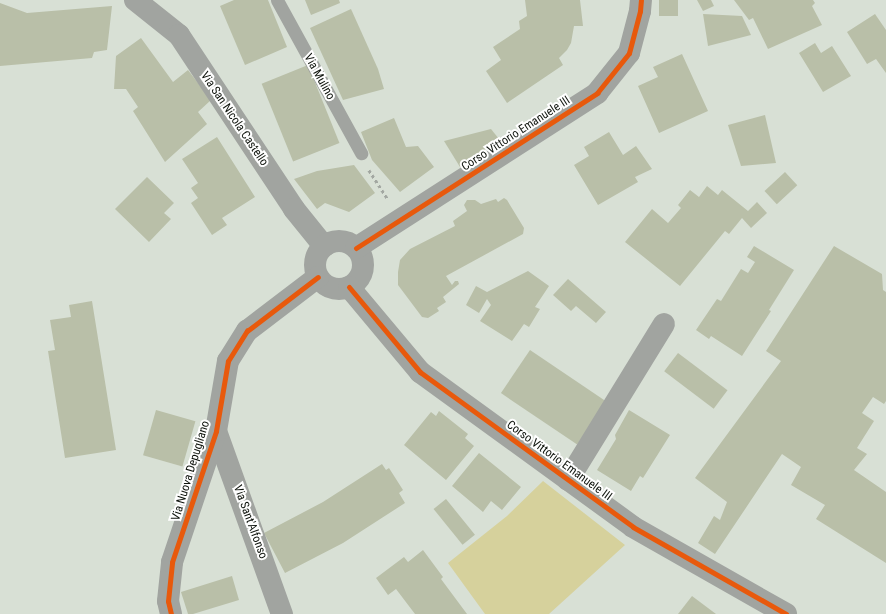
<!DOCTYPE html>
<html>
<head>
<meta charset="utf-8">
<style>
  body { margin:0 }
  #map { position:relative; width:886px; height:614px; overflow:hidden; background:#d8e0d5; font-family:"Roboto Condensed",sans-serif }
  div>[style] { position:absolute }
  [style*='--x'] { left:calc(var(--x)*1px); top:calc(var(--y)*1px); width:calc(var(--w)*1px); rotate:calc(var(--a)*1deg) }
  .green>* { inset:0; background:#d6d19c }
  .building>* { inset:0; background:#b9bfa8; transform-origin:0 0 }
  .path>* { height:2.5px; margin-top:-1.25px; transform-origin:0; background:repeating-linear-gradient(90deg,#a2a7a1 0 3px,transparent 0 6px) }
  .service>* { height:13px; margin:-6.5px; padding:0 6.5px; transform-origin:6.5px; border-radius:6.5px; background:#a1a4a0 }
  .minor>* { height:22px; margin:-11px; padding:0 11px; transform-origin:11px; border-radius:11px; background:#a1a4a0 }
  .tertiary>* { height:22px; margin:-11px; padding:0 11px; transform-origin:11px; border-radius:11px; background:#a1a4a0 }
  .tertiary>.ring { margin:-11px; padding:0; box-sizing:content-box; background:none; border:22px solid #a1a4a0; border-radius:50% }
  .cycleway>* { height:5px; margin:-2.5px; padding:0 2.5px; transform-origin:2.5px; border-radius:2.5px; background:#e8590c }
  span { translate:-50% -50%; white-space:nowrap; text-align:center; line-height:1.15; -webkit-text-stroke:4px #fff; paint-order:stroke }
  .street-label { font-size:12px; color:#0e130c }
</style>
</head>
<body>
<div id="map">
  <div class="green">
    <i style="clip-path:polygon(543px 481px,625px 545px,549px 614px,485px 614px,448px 563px,507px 516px)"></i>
  </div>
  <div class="building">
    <i style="clip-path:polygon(234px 0,268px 0,287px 47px,245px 65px,220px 6px)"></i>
    <i style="clip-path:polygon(305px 0,339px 0,340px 3px,311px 15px)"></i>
    <i style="clip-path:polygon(525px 0,580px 0,583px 26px,574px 26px,571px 43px,567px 50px,559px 58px,563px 65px,507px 103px,486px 71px,501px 60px,493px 47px,520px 29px,519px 21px,527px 16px)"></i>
    <i style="left:659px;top:0;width:19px;height:16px"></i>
    <i style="clip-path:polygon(697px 0,711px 0,714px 6px,703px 11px)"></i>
    <i style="clip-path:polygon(734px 0,813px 0,815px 3px,812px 6px,822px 25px,768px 49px,753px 18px,749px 20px)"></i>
    <i style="clip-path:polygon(0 3px,27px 13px,112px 6px,107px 50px,94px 52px,92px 58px,0 66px)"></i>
    <i style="clip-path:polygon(351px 9px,378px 69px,384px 89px,343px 100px,310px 28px)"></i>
    <i style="clip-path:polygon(703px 14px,742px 16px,751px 35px,708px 46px)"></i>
    <i style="clip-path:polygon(875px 14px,886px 30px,886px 73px,876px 59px,867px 64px,847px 32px)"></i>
    <i style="clip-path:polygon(141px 38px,173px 82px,188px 70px,211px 100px,198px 112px,207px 124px,165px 162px,133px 111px,138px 107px,126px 89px,114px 89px,116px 56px)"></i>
    <i style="clip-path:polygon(815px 43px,821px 53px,832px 46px,851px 76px,823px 92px,799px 53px)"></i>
    <i style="clip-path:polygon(682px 54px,708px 111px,659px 133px,638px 86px,658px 77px,653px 67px)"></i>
    <i style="left:308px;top:65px;width:84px;height:50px;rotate:68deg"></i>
    <i style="clip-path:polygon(765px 115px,776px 163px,741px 166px,728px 125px)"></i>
    <i style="clip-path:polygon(394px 118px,406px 147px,418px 146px,434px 167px,400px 192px,372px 160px,361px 132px)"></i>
    <i style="clip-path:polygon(491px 129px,499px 139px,460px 167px,444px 141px)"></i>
    <i style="clip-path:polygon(609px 132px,623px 155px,636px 146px,652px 169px,635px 177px,638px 182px,598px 205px,574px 165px,589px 156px,584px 147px)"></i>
    <i style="clip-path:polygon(217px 137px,255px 197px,222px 218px,227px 225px,212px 235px,191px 203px,198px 198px,191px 188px,198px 183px,182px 159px)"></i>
    <i style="clip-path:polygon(354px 165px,375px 193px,349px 212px,325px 203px,317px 209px,294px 179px,317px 171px)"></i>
    <i style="left:785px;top:172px;width:18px;height:28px;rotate:47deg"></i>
    <i style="clip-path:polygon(147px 177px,174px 203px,164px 213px,171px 219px,149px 242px,115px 209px)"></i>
    <i style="clip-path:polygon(707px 186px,718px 195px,722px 190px,748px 211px,757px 202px,767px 213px,751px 228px,742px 218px,729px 234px,725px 231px,680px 286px,625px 242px,652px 209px,668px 223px,681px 208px,678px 205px,690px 190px,699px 197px)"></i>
    <i style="clip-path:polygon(504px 198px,507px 200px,524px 228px,523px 234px,446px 276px,452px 285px,455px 281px,458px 281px,459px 284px,443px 297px,446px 302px,437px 308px,439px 311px,428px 318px,422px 317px,398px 285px,398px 272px,400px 260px,410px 249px,455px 226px,453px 221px,467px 211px,464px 205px,467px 200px,475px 200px,481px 204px,496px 199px,498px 202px)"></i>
    <i style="clip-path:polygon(754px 246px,794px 270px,769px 310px,771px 311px,742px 356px,711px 336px,709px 339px,696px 330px,717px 299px,721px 301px,741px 269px,748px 273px,755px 262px,747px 257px)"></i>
    <i style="clip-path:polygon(834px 246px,882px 274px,883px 290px,886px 292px,886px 401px,884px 404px,873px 397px,862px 413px,874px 421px,857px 448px,867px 454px,854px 470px,886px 492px,886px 563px,816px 519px,825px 505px,791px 485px,801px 467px,782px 454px,715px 554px,698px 543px,714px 516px,720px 520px,727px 502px,695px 478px,781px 361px,766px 351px)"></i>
    <i style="clip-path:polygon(528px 271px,549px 286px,535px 307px,540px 309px,529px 327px,524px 324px,512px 341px,480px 321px,491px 305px,487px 299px,479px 313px,466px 305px,476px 286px,487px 292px)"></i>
    <i style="clip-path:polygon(568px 279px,606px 312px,596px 323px,576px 306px,571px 311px,553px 295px)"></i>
    <i style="clip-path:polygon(92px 301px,116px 450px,65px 458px,48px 351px,55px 350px,50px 320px,71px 317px,69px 305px)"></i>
    <i style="left:530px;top:350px;width:92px;height:52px;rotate:34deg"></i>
    <i style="left:678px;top:353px;width:62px;height:23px;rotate:37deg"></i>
    <i style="left:156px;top:410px;width:41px;height:47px;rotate:16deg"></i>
    <i style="clip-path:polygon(629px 410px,670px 435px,643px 478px,640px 476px,631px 491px,597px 470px,616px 439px,615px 435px)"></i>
    <i style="clip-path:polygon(439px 411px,468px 434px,465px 438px,474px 446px,446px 480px,404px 445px,431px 412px,436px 416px)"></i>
    <i style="clip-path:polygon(479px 453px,521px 487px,502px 510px,491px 501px,483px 512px,452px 486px)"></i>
    <i style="clip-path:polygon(382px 464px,386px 470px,389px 468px,403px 490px,399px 493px,405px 503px,343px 543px,285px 573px,264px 533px,323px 502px)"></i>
    <i style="left:446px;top:499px;width:46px;height:16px;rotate:51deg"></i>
    <i style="clip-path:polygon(423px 550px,443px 577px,441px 579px,467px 614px,415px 614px,396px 589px,388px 595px,376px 578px,404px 557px,408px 562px)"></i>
    <i style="clip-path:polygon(232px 576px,239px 600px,193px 614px,188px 614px,181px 592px)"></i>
    <i style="clip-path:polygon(692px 596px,716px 614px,678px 614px)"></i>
  </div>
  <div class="path">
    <i style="--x:369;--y:170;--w:35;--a:57"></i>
  </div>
  <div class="service">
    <i style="--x:277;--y:0;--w:175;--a:61.2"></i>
  </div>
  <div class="minor">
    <i style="--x:135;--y:0;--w:56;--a:38.5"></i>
    <i style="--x:179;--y:35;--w:209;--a:56.5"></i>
    <i style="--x:294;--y:209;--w:48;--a:51"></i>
    <i style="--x:216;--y:431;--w:195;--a:70.2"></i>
    <i style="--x:568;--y:480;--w:183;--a:-58.4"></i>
  </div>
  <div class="tertiary">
    <i class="ring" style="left:315px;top:241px;width:26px;height:26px"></i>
    <i style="--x:356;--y:248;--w:287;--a:-32.7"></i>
    <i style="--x:597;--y:93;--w:51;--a:-51.3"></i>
    <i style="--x:629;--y:53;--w:43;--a:-75.3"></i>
    <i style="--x:640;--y:11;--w:11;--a:-85"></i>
    <i style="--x:349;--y:287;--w:111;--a:50.1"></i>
    <i style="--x:420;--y:372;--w:263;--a:36"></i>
    <i style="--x:633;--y:527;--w:176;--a:29.6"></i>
    <i style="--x:171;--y:614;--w:13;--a:-103"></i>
    <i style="--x:168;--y:601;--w:39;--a:-84"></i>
    <i style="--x:172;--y:562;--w:138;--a:-71.4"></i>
    <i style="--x:216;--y:431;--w:71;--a:-80.3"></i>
    <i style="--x:228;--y:361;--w:36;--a:-58"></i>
    <i style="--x:247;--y:331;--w:89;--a:-37.3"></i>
  </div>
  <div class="cycleway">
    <i style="--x:356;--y:248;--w:287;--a:-32.7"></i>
    <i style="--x:597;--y:93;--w:51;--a:-51.3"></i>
    <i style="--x:629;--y:53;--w:43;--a:-75.3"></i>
    <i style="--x:640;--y:11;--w:11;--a:-85"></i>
    <i style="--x:349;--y:287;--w:111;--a:50.1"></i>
    <i style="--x:420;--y:372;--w:263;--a:36"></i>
    <i style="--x:633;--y:527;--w:176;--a:29.6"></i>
    <i style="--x:171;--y:614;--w:13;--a:-103"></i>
    <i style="--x:168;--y:601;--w:39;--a:-84"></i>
    <i style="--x:172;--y:562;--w:138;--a:-71.4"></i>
    <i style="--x:216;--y:431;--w:71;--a:-80.3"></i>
    <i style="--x:228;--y:361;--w:36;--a:-58"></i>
    <i style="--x:247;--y:331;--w:89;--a:-37.3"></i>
  </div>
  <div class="street-label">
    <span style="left:319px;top:77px;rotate:61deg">Via Mulino</span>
    <span style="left:234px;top:119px;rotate:56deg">Via San Nicola Castello</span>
    <span style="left:516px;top:134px;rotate:-33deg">Corso Vittorio Emanuele III</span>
    <span style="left:559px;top:461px;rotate:36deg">Corso Vittorio Emanuele III</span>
    <span style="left:191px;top:471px;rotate:-73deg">Via Nuova Depugliano</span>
    <span style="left:250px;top:522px;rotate:70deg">Via Sant'Alfonso</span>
  </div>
</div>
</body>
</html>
